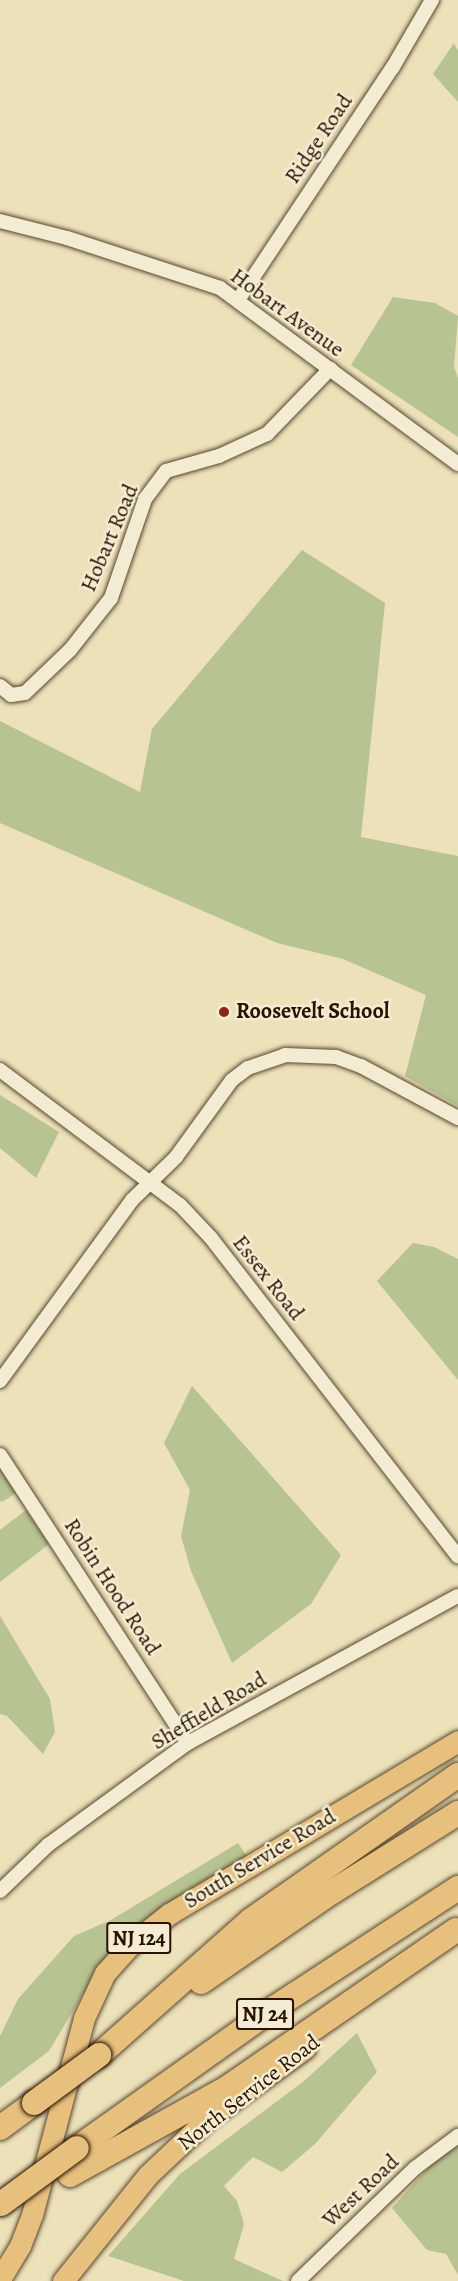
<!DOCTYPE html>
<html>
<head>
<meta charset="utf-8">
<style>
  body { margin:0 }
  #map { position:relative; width:458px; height:2281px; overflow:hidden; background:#ece1b9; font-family:Alegreya,serif }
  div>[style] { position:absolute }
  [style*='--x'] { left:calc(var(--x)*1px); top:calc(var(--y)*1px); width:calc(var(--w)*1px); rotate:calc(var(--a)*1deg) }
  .green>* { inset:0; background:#b7c390 }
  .roads { filter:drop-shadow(0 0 2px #59462f) drop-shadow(0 0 2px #59462f) }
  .minor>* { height:14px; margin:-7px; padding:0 7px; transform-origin:7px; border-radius:7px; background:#f3ecd2 }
  .primary>* { height:21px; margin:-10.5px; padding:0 10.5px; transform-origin:10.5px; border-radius:10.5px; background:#e6c07c }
  .motorway>* { height:24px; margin:-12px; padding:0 12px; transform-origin:12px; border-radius:12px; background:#e6c07c }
  .bridges { filter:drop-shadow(0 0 2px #281201) drop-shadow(0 0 2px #281201) }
  .motorway-bridge>* { height:24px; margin:-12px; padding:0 12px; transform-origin:12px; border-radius:12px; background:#e6c07c }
  .dots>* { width:16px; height:16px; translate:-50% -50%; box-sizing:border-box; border:3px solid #f3ecd2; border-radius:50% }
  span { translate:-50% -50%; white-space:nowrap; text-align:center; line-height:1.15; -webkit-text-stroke:5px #f3ecd2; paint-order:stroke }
  .shield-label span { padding:2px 4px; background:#f3ecd2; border:2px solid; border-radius:4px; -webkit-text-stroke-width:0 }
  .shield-label { font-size:21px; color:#281201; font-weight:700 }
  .street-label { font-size:22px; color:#281201 }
  .poi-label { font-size:22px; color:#281201; font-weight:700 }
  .left { translate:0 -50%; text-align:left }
</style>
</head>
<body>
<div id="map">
  <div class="green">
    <i style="clip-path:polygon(454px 43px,458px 51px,458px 102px,433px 74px)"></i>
    <i style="clip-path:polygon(393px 297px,435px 303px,458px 316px,454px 367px,458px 378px,458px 437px,351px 365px)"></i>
    <i style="clip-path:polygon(302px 550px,385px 603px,361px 837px,458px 856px,458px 1106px,405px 1076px,426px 995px,343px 959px,277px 943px,0 823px,0 721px,140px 792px,152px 729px)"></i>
    <i style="clip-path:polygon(0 1095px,59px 1132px,36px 1178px,0 1148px)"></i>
    <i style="clip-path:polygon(413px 1243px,434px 1247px,458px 1259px,458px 1380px,377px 1281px)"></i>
    <i style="clip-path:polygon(192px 1386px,341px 1555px,311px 1604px,232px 1663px,191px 1571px,181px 1536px,190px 1490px,164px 1443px)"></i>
    <i style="clip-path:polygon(0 1470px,16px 1493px,2px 1502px,0 1501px)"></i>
    <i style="clip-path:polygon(26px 1510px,49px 1544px,0 1582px,0 1530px)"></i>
    <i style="clip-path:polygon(0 1616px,50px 1699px,55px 1732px,43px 1754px,7px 1716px,0 1714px)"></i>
    <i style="clip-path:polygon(238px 1843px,249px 1860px,89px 1984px,49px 2051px,0 2088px,0 2036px,18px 1999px,74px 1936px,111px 1920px)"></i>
    <i style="clip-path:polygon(357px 2033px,377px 2072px,315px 2144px,282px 2172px,253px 2157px,224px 2186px,237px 2201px,244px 2224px,234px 2259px,283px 2281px,184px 2281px,108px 2256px,180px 2174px,304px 2081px)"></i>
    <i style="clip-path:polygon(458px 2146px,458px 2275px,446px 2254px,427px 2250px,392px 2208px,435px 2160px)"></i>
  </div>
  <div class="roads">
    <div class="minor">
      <i style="--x:0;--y:221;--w:69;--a:14.2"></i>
      <i style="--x:67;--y:238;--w:161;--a:18.1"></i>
      <i style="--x:220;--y:288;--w:296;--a:36.5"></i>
      <i style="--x:238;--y:300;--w:280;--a:-56.4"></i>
      <i style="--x:393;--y:67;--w:78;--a:-59.8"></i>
      <i style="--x:0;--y:686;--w:14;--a:39"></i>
      <i style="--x:11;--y:695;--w:14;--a:-8"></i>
      <i style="--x:25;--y:693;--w:62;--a:-43.7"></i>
      <i style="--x:70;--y:650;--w:66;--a:-51.7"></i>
      <i style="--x:111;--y:598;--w:105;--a:-71"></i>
      <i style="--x:145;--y:499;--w:35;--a:-53"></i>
      <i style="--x:166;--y:471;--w:55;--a:-15.8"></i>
      <i style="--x:219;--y:456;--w:53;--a:-24.6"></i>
      <i style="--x:267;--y:434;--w:91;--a:-45.9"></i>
      <i style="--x:0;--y:1070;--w:225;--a:36.9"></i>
      <i style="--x:180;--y:1205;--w:45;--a:46.8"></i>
      <i style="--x:211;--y:1238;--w:403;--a:52.2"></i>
      <i style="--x:0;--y:1381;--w:224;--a:-53.9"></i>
      <i style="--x:132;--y:1200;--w:62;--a:-44.3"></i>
      <i style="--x:176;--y:1157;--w:95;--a:-54"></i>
      <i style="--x:232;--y:1080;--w:20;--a:-37"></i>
      <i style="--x:248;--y:1068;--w:39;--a:-19"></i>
      <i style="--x:285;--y:1055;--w:51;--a:2.2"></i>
      <i style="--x:336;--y:1057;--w:27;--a:20"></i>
      <i style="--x:361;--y:1066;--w:110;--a:28.2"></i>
      <i style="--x:0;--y:1455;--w:344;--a:56.9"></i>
      <i style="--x:0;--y:1891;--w:66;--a:-43.8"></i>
      <i style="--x:48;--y:1845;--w:173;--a:-36.1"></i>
      <i style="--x:188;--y:1743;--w:307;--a:-28.6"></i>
      <i style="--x:298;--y:2281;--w:163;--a:-44"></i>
      <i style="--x:415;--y:2168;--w:54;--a:-36.7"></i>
    </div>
    <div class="primary">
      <i style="--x:0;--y:2279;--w:39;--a:-59"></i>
      <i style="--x:20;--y:2246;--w:33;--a:-69"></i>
      <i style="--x:32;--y:2215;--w:204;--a:-75.2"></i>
      <i style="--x:84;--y:2018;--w:50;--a:-65"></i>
      <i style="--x:105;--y:1973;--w:36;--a:-48"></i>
      <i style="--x:129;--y:1946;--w:51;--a:-38.7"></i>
      <i style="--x:169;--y:1914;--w:337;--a:-30.9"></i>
      <i style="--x:63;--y:2281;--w:136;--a:-51.3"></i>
      <i style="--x:148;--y:2175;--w:83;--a:-43.5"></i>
      <i style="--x:208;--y:2118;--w:120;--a:-35.8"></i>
    </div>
    <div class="motorway">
      <i style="--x:201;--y:1982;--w:159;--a:-34.5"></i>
      <i style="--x:332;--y:1892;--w:149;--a:-32.1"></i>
      <i style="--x:99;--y:2055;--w:203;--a:-41.6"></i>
      <i style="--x:251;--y:1920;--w:253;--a:-35"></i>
      <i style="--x:0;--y:2128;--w:42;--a:-36.3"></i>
      <i style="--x:77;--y:2148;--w:242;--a:-35.4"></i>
      <i style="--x:274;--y:2008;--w:220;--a:-33.1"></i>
      <i style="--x:70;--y:2175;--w:179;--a:-29"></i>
      <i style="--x:227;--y:2088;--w:278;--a:-34.6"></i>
    </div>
  </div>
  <div class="bridges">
    <div class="motorway-bridge">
      <i style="--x:34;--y:2103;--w:81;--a:-36.4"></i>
      <i style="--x:1;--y:2204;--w:94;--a:-36.4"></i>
    </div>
  </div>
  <div class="dots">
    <i style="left:224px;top:1012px;background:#8f2418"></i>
  </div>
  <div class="shield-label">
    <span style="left:139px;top:1938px">NJ 124</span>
    <span style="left:265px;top:2014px">NJ 24</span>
  </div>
  <div class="street-label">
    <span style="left:319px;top:139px;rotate:-56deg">Ridge Road</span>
    <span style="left:287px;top:313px;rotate:36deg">Hobart Avenue</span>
    <span style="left:110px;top:538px;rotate:-67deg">Hobart Road</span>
    <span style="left:268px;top:1278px;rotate:52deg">Essex Road</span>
    <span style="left:112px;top:1587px;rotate:57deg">Robin Hood Road</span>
    <span style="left:209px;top:1711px;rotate:-31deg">Sheffield Road</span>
    <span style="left:260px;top:1859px;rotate:-31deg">South Service Road</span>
    <span style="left:249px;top:2093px;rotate:-38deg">North Service Road</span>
    <span style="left:361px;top:2191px;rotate:-43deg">West Road</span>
  </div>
  <div class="poi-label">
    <span class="left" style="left:236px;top:1012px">Roosevelt School</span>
  </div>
</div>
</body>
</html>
